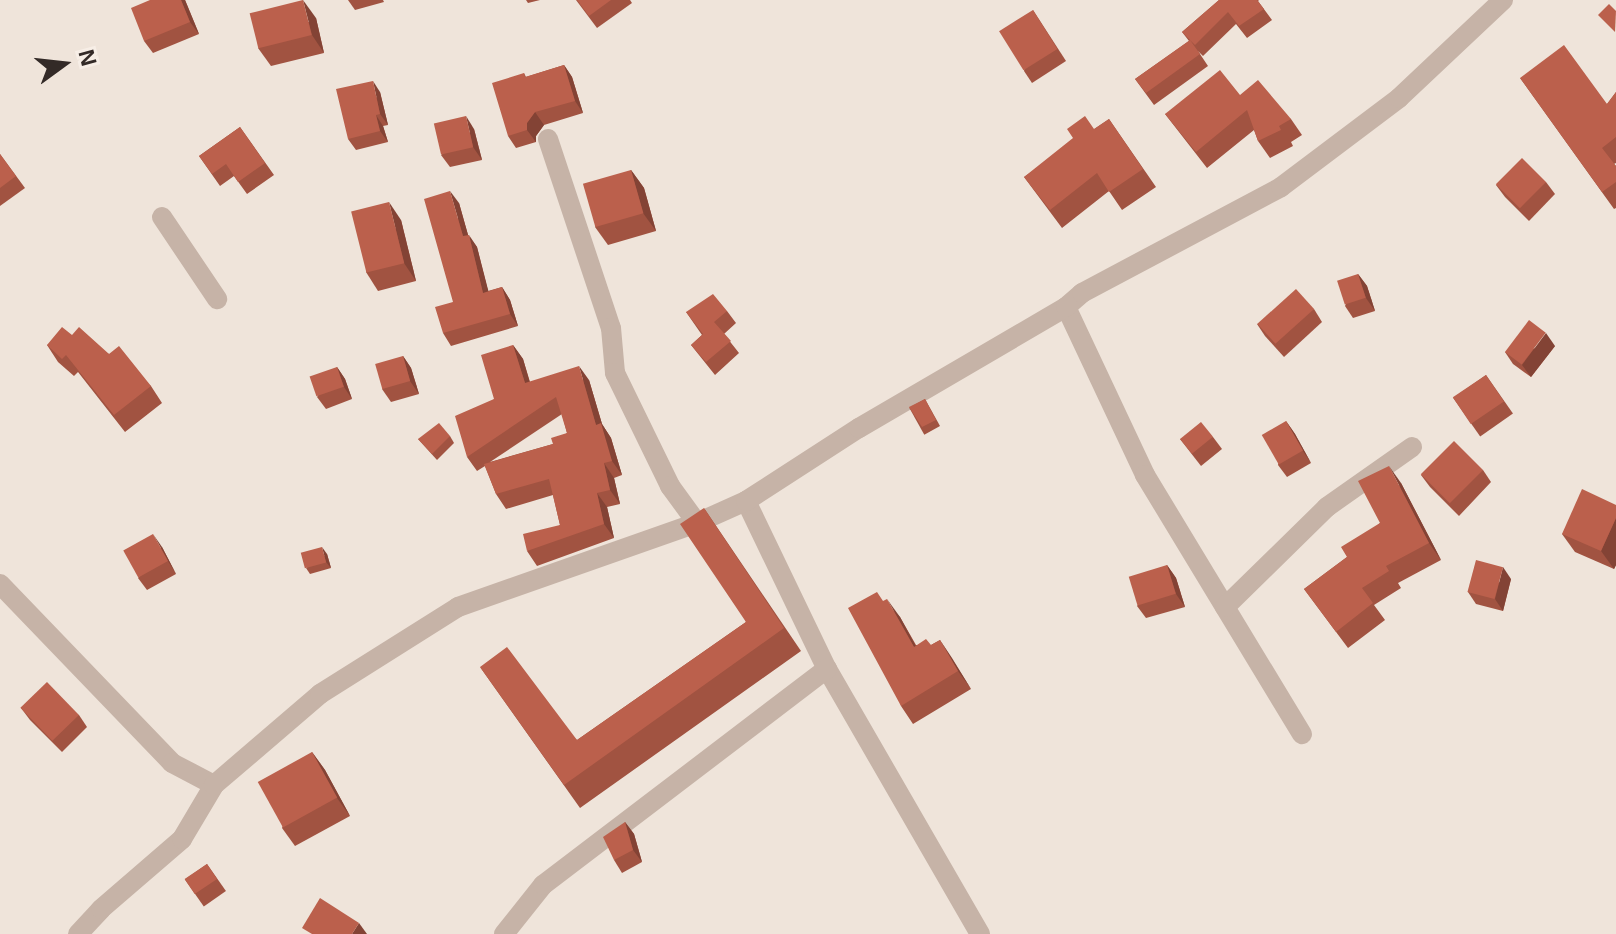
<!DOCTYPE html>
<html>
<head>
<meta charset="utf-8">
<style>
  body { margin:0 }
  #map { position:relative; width:1616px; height:934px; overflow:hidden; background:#efe4da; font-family:Helvetica,sans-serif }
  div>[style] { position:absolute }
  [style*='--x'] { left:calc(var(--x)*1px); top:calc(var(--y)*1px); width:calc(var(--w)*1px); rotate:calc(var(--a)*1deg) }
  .street>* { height:20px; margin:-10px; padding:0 10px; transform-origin:10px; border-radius:10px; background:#c6b3a7 }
  .wall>* { inset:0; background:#a15341; transform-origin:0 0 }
  .shaded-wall>* { inset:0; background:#834335 }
  .building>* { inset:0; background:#bb604c; transform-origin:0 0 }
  span { translate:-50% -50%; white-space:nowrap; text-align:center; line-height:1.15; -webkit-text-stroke:6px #f7eee6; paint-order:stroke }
  .north { position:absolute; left:24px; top:24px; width:80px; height:80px; -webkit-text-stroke:6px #f7eee6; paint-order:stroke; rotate:75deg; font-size:22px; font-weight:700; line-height:32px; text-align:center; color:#332a27 }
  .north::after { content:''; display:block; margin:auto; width:28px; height:36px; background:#332a27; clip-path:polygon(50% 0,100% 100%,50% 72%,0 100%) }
</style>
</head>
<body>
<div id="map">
  <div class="street">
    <i style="--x:548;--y:139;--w:199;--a:71.6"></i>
    <i style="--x:611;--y:328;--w:45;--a:84.9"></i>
    <i style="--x:615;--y:373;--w:126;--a:64"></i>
    <i style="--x:670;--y:486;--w:46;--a:53.9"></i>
    <i style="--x:162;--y:217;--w:99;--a:56.1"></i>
    <i style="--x:1066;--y:307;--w:186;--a:64.8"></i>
    <i style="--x:1145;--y:475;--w:303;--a:58.8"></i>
    <i style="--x:746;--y:501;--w:187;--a:64.3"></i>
    <i style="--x:827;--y:669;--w:306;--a:60"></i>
    <i style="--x:0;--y:584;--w:248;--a:46.1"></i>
    <i style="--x:172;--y:763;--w:47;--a:27.6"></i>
    <i style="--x:1225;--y:607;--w:143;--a:-44.4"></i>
    <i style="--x:1327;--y:507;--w:104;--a:-35.2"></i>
    <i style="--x:78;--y:934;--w:34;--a:-47"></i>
    <i style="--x:101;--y:909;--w:107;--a:-40.8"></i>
    <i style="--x:182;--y:839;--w:63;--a:-59.3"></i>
    <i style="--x:214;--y:785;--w:140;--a:-40.6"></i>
    <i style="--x:320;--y:694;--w:163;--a:-32.2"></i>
    <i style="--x:458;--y:607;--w:253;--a:-19.4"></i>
    <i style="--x:697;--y:523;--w:54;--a:-24.2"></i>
    <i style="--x:746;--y:501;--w:135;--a:-32.9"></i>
    <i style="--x:859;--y:428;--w:240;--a:-30.3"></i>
    <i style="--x:1066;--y:307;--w:21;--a:-41"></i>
    <i style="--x:1082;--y:293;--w:225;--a:-28"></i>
    <i style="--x:1281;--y:187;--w:148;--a:-37"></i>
    <i style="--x:1399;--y:98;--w:143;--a:-43.3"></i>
    <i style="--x:504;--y:934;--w:63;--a:-51.5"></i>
    <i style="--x:543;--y:885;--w:357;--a:-37.3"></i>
  </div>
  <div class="wall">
    <i style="clip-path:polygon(150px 0,185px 0,199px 34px,153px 53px,144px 41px)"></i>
    <i style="clip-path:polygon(348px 0,383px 0,384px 2px,355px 10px)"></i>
    <i style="clip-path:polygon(526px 0,540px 0,528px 3px)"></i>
    <i style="clip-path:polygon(576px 0,630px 0,632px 3px,597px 28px)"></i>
    <i style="clip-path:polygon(1219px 0,1259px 0,1258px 1px,1272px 20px,1247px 38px,1236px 24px,1203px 56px,1198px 51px,1208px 66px,1154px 105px,1135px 79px,1189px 41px,1182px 32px)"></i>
    <i style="clip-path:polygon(1033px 10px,1066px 61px,1032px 83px,1024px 71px)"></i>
    <i style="clip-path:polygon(316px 18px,324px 53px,271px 66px,258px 48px)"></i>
    <i style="clip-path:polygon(564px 65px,572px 77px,583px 113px,544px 125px,536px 136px,536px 142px,516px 148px,508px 136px,524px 73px,526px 77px)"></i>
    <i style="clip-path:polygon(1520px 78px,1607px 104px,1616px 92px,1616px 163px,1614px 164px,1616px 166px,1616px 208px,1614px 209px)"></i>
    <i style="clip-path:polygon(380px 92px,388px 125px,383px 126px,388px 142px,356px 150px,348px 139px)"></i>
    <i style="clip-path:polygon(1240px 95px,1291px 119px,1302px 135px,1291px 142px,1293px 146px,1270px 158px,1258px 141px,1254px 130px,1207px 168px,1165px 114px)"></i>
    <i style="clip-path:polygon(1109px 119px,1156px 187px,1122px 210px,1109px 191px,1062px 228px,1024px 177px)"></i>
    <i style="clip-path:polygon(240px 127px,274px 175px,247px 194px,234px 176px,220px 186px,199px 156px)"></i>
    <i style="clip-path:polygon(474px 129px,482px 160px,450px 167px,441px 155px)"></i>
    <i style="clip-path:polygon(0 154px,25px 188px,0 206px)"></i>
    <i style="clip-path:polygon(631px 170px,644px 188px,656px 231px,608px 245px,595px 227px)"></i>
    <i style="clip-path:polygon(1546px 182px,1555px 194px,1529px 221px,1505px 197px,1496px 185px)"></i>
    <i style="clip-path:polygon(459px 203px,468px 235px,477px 247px,488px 291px,502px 287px,510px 300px,518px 326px,451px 346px,443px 333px,453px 302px)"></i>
    <i style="clip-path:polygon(401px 220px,416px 281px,378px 291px,366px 272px)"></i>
    <i style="clip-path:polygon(1358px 274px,1367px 286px,1375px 311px,1353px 318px,1345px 306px)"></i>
    <i style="clip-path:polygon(1314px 309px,1322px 322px,1284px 357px,1265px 336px,1257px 324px)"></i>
    <i style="clip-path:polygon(727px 311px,736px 323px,724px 334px,739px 353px,715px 375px,691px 345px,702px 335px,686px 312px)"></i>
    <i style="clip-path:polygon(72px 335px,109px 354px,151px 386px,162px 403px,125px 432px,78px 372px,74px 376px,58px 362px,47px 345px)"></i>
    <i style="clip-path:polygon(evenodd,513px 345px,523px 359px,530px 382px,589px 380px,602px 424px,611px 438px,622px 475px,614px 478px,620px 504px,607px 507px,614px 538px,537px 566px,527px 551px,560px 525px,553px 495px,506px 509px,496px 494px,485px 466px,477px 471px,467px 457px,494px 399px,513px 345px,562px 414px,567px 433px,553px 444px,490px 462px,562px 414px)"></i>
    <i style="clip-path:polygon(1555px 346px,1531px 377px,1513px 364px,1505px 352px)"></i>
    <i style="clip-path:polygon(403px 356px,411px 368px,419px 394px,391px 402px,382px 389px)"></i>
    <i style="clip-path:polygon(337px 367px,345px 379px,352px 399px,326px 409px,317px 397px)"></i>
    <i style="left:1486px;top:375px;width:47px;height:40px;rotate:55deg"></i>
    <i style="left:925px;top:399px;width:31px;height:18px;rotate:61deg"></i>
    <i style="clip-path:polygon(1286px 421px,1295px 434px,1311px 463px,1287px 477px,1278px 465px)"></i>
    <i style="clip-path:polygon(450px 436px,454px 443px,437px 460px,418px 439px)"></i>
    <i style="clip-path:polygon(1213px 437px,1222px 449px,1201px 466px,1180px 439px)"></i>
    <i style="clip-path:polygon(1483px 470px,1491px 482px,1459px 516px,1430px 487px,1421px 475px)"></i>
    <i style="clip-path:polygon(1401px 483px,1441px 560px,1398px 583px,1401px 588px,1374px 605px,1385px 620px,1348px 648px,1304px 589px,1347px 557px,1380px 523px)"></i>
    <i style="clip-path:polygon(1616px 505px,1616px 565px,1614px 569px,1575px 552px,1562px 534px)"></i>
    <i style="clip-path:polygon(704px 508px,801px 651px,580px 808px,480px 667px,577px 740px,746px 622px)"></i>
    <i style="clip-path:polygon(162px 547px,176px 574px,147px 590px,138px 578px)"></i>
    <i style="clip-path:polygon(327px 554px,331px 568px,310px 574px,306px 568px)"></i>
    <i style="clip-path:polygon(1167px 565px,1176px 578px,1185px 607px,1146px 618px,1137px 606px)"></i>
    <i style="clip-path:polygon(1511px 579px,1503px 611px,1476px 604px,1468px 592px)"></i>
    <i style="clip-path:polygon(884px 601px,900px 617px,916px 645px,931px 645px,940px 640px,971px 689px,913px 724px,901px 706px)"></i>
    <i style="clip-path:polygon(21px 708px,79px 715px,87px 727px,62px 752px,30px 720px)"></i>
    <i style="clip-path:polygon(312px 752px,325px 770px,350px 816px,295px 846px,282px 828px)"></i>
    <i style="clip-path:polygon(625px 822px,634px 834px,642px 862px,622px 873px,614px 860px)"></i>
    <i style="left:207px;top:864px;width:33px;height:27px;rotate:55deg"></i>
  </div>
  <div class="shaded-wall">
    <i style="clip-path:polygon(181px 0,185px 0,199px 34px,190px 22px)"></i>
    <i style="clip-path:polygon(303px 0,316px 18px,324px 53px,312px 35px)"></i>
    <i style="clip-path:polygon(564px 65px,572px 77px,583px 113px,575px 101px)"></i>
    <i style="clip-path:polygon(373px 81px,380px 92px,388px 125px,380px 114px)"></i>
    <i style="clip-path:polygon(535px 112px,544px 125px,536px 136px,536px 142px,527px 130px,527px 123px)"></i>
    <i style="clip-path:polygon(376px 115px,383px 126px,388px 142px,380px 131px)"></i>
    <i style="clip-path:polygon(466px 116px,474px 129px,482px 160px,473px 147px)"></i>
    <i style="clip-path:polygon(631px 170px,644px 188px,656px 231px,643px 213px)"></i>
    <i style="clip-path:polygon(450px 191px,459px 203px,472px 249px,463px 236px)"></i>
    <i style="clip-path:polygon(389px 202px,401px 220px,416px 281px,404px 263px)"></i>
    <i style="clip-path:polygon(469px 235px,477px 247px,492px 305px,483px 293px)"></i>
    <i style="clip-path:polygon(1358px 274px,1367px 286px,1375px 311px,1366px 298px)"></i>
    <i style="clip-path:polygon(502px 287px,510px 300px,518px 326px,510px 314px)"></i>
    <i style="clip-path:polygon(1546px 333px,1555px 346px,1531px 377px,1522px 365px)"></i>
    <i style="clip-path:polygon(513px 345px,523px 359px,534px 397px,525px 383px)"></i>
    <i style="clip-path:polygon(403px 356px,411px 368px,419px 394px,410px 381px)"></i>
    <i style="clip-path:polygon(579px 366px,589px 380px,602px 424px,611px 438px,622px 475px,612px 461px,596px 425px)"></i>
    <i style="clip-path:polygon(337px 367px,345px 379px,352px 399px,344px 387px)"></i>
    <i style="clip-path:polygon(1286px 421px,1295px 434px,1311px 463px,1303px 451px)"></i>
    <i style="clip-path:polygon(604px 463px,614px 478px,620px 504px,610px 490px)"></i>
    <i style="clip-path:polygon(1389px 466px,1401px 483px,1441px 560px,1429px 543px)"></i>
    <i style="clip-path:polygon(597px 493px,607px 507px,614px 538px,604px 524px)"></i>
    <i style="clip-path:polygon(1616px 518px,1616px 565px,1614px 569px,1601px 551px)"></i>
    <i style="clip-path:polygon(153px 534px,162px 547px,176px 574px,168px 561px)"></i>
    <i style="clip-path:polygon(322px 547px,327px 554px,331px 568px,326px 562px)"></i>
    <i style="clip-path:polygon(1167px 565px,1176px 578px,1185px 607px,1176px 594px)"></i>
    <i style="clip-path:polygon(1503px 567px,1511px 579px,1503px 611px,1495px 599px)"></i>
    <i style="clip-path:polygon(887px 599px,900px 617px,926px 665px,914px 647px)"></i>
    <i style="clip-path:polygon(940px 640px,952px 658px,971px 689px,958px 671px)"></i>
    <i style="clip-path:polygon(312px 752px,325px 770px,350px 816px,337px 798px)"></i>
    <i style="clip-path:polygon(625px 822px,634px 834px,642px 862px,633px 850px)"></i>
    <i style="clip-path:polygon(359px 923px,367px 934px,352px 934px)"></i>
  </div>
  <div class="building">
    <i style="clip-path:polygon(150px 0,181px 0,190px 22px,144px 41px,131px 8px)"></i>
    <i style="left:303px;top:0;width:36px;height:55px;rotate:76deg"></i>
    <i style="clip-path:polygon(577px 0,611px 0,589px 16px)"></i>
    <i style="clip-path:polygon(1219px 0,1257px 0,1264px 9px,1239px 26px,1228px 12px,1195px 45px,1190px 40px,1200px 54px,1146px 93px,1135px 79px,1190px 40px,1182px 32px)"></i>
    <i style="clip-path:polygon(1609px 4px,1616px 11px,1615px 32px,1598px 15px)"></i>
    <i style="left:1033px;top:10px;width:46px;height:40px;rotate:58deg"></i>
    <i style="clip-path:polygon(1564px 45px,1607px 104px,1616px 92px,1616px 137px,1602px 148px,1616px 166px,1616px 182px,1602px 192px,1520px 78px)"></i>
    <i style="clip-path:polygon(564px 65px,575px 101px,535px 112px,527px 123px,527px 130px,508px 136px,492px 83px,524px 73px,525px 77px)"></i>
    <i style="clip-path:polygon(1220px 70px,1240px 95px,1258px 80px,1291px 119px,1279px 126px,1281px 130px,1258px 141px,1247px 110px,1196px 152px,1165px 114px)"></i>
    <i style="clip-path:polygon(373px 81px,380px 114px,376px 115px,380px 131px,348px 139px,336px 89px)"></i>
    <i style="left:466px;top:116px;width:32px;height:33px;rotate:77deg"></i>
    <i style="clip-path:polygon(1085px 116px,1094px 129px,1109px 119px,1143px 169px,1109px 192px,1097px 173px,1050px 210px,1024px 177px,1073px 138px,1067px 129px)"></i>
    <i style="clip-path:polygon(240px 127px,265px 163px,238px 182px,226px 164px,212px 174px,199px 156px)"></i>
    <i style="clip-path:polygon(0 154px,16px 176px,0 188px)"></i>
    <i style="left:1522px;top:158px;width:34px;height:37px;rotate:45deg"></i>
    <i style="left:631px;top:170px;width:45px;height:50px;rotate:74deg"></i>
    <i style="clip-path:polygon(450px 191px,463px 236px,469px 235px,483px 293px,502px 287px,510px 314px,443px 333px,435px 307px,453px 302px,424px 199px)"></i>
    <i style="left:389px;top:202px;width:63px;height:39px;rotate:76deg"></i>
    <i style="left:1358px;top:274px;width:25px;height:22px;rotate:72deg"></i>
    <i style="left:1296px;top:289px;width:27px;height:52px;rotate:48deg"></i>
    <i style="clip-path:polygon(713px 294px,727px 311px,714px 322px,731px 341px,706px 362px,691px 345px,703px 334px,686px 312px)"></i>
    <i style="left:1529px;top:320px;width:21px;height:40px;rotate:37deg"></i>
    <i style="clip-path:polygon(62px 327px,72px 335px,79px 327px,109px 354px,119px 346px,151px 386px,114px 415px,66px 355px,62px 359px,47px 345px)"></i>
    <i style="clip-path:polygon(513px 345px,525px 383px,579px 366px,596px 425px,601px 423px,612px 461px,604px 463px,610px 490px,597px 493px,604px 524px,527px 551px,523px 534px,560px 525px,549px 479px,496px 494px,484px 464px,553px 444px,551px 438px,567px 433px,556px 397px,467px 457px,455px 416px,494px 399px,481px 355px)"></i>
    <i style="left:403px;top:356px;width:26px;height:29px;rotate:74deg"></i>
    <i style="left:337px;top:367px;width:21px;height:29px;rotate:71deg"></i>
    <i style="left:1486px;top:375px;width:32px;height:40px;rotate:56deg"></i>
    <i style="clip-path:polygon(925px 399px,936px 420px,922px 427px,909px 407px)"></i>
    <i style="left:1286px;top:421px;width:34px;height:28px;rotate:60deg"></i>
    <i style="left:1201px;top:422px;width:19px;height:27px;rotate:51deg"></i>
    <i style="clip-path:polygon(439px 423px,450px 436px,432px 454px,418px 439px)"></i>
    <i style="left:1454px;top:441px;width:41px;height:47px;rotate:45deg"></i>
    <i style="clip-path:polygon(1389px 466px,1429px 543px,1386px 566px,1389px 571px,1362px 588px,1373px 603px,1336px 632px,1304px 589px,1347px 557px,1341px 547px,1380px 523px,1358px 481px)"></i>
    <i style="clip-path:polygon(1582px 489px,1616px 505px,1616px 518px,1601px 551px,1562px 534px)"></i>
    <i style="clip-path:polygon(704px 508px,784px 628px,564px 785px,480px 667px,507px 647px,577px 740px,746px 622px,680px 524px)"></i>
    <i style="left:153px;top:534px;width:31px;height:34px;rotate:61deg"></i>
    <i style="left:322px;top:547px;width:16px;height:22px;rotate:75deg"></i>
    <i style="left:1476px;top:560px;width:28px;height:33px;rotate:15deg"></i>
    <i style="left:1167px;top:565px;width:30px;height:40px;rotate:73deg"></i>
    <i style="clip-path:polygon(877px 592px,883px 601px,887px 599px,914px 647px,926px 639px,931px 645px,940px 640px,958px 671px,901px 706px,848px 608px)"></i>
    <i style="left:47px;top:682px;width:46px;height:37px;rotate:46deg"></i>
    <i style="left:312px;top:752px;width:52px;height:62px;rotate:61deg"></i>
    <i style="clip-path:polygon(625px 822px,633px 850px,614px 860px,603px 837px)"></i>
    <i style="left:207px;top:864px;width:18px;height:27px;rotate:56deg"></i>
    <i style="clip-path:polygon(320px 898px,359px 923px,352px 934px,312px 934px,302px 928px)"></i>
  </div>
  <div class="north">N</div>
</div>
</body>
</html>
